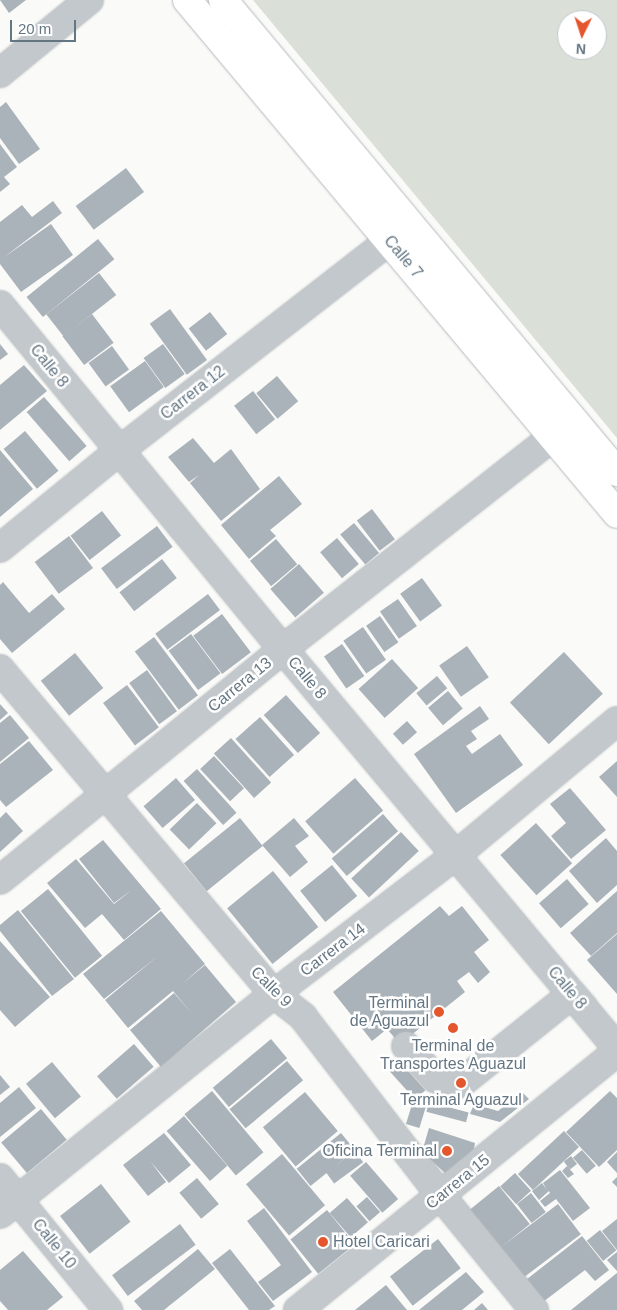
<!DOCTYPE html>
<html>
<head>
<meta charset="utf-8">
<style>
  body { margin:0 }
  #map { position:relative; width:617px; height:1310px; overflow:hidden; background:#fafaf8; font-family:Arial,sans-serif }
  div>[style] { position:absolute }
  [style*='--x'] { left:calc(var(--x)*1px); top:calc(var(--y)*1px); width:calc(var(--w)*1px); rotate:calc(var(--a)*1deg) }
  .green>* { inset:0; background:#dadfd7 }
  .building>* { inset:0; background:#aab3b9; transform-origin:0 0 }
  .roads { filter:drop-shadow(0 0 1px #b5babe) drop-shadow(0 0 1px #b5babe) }
  .minor>* { height:28px; margin:-14px; padding:0 14px; transform-origin:14px; border-radius:14px; background:#c3c8cc }
  .major>* { height:28px; margin:-14px; padding:0 14px; transform-origin:14px; border-radius:14px; background:#fff }
  .dots>* { width:14px; height:14px; translate:-50% -50%; box-sizing:border-box; border:2px solid #fff; border-radius:50% }
  span { translate:-50% -50%; white-space:nowrap; text-align:center; line-height:1.15; -webkit-text-stroke:5px #fff; paint-order:stroke }
  .street-label { font-size:16px; color:#657683 }
  .poi-label { font-size:16px; color:#657683 }
  .right { translate:-100% -50%; text-align:right }
  .left { translate:0 -50%; text-align:left }
  .north { position:absolute; left:557px; top:10px; width:50px; height:50px; box-sizing:border-box; background:#fff; border:1px solid #c1c8cd; border-radius:50%; rotate:184deg; font-size:14px; font-weight:700; line-height:20px; text-align:center; color:#657683 }
  .north::after { content:''; display:block; margin:auto; width:18px; height:22px; background:#e4572e; clip-path:polygon(50% 0,100% 100%,50% 72%,0 100%) }
  .scale { position:absolute; left:10px; top:20px; width:66px; height:22px; box-sizing:border-box; border:2px solid #657683; border-top:0; padding-left:6px; font-size:15px; line-height:18px; white-space:nowrap; color:#657683; -webkit-text-stroke:4px #fff; paint-order:stroke }
</style>
</head>
<body>
<div id="map">
  <div class="green">
    <i style="clip-path:polygon(evenodd,253px 0,617px 0,617px 438px,253px 0,567px 20px,597px 20px,597px 50px,567px 50px,567px 20px)"></i>
  </div>
  <div class="building">
    <i style="clip-path:polygon(0 0,26px 0,9px 13px)"></i>
    <i style="clip-path:polygon(6px 102px,40px 149px,19px 164px,0 138px,0 107px)"></i>
    <i style="clip-path:polygon(0 144px,17px 167px,4px 177px,10px 184px,0 192px)"></i>
    <i style="left:126px;top:168px;width:30px;height:63px;rotate:53deg"></i>
    <i style="clip-path:polygon(53px 201px,62px 213px,3px 258px,51px 224px,73px 255px,21px 292px,0 264px,0 222px,22px 205px,32px 217px)"></i>
    <i style="left:98px;top:239px;width:26px;height:92px;rotate:51deg"></i>
    <i style="left:99px;top:273px;width:28px;height:67px;rotate:52deg"></i>
    <i style="left:170px;top:309px;width:63px;height:25px;rotate:54deg"></i>
    <i style="left:210px;top:312px;width:28px;height:27px;rotate:52deg"></i>
    <i style="left:92px;top:314px;width:36px;height:37px;rotate:53deg"></i>
    <i style="clip-path:polygon(0 344px,8px 354px,0 360px)"></i>
    <i style="left:163px;top:344px;width:37px;height:24px;rotate:54deg"></i>
    <i style="left:112px;top:346px;width:29px;height:29px;rotate:54deg"></i>
    <i style="left:145px;top:361px;width:32px;height:43px;rotate:54deg"></i>
    <i style="clip-path:polygon(24px 365px,47px 391px,0 430px,0 385px)"></i>
    <i style="left:277px;top:376px;width:33px;height:27px;rotate:50deg"></i>
    <i style="left:253px;top:391px;width:36px;height:24px;rotate:52deg"></i>
    <i style="left:44px;top:397px;width:65px;height:23px;rotate:49deg"></i>
    <i style="left:25px;top:431px;width:52px;height:28px;rotate:50deg"></i>
    <i style="clip-path:polygon(193px 438px,214px 463px,231px 449px,260px 489px,221px 521px,190px 483px,199px 475px,189px 482px,168px 457px)"></i>
    <i style="clip-path:polygon(0 450px,33px 489px,0 517px)"></i>
    <i style="clip-path:polygon(279px 476px,302px 504px,270px 530px,276px 536px,249px 559px,221px 525px)"></i>
    <i style="left:372px;top:509px;width:38px;height:19px;rotate:53deg"></i>
    <i style="left:102px;top:511px;width:31px;height:40px;rotate:52deg"></i>
    <i style="left:354px;top:523px;width:39px;height:18px;rotate:50deg"></i>
    <i style="left:157px;top:526px;width:26px;height:70px;rotate:53deg"></i>
    <i style="left:69px;top:536px;width:40px;height:43px;rotate:53deg"></i>
    <i style="left:337px;top:538px;width:34px;height:22px;rotate:50deg"></i>
    <i style="left:276px;top:539px;width:33px;height:34px;rotate:50deg"></i>
    <i style="left:162px;top:559px;width:24px;height:54px;rotate:52deg"></i>
    <i style="left:299px;top:564px;width:38px;height:38px;rotate:49deg"></i>
    <i style="left:422px;top:578px;width:34px;height:27px;rotate:54deg"></i>
    <i style="clip-path:polygon(3px 582px,29px 613px,52px 594px,65px 609px,12px 653px,0 639px,0 585px)"></i>
    <i style="left:208px;top:594px;width:20px;height:66px;rotate:53deg"></i>
    <i style="left:398px;top:599px;width:33px;height:22px;rotate:55deg"></i>
    <i style="left:222px;top:614px;width:48px;height:36px;rotate:53deg"></i>
    <i style="left:380px;top:616px;width:32px;height:17px;rotate:55deg"></i>
    <i style="left:363px;top:627px;width:40px;height:24px;rotate:55deg"></i>
    <i style="left:191px;top:634px;width:49px;height:28px;rotate:53deg"></i>
    <i style="left:154px;top:637px;width:73px;height:24px;rotate:53deg"></i>
    <i style="left:342px;top:644px;width:39px;height:22px;rotate:55deg"></i>
    <i style="left:467px;top:646px;width:38px;height:34px;rotate:55deg"></i>
    <i style="left:564px;top:652px;width:57px;height:74px;rotate:47deg"></i>
    <i style="left:75px;top:653px;width:45px;height:44px;rotate:51deg"></i>
    <i style="left:392px;top:659px;width:39px;height:45px;rotate:48deg"></i>
    <i style="left:147px;top:670px;width:51px;height:22px;rotate:54deg"></i>
    <i style="left:437px;top:676px;width:16px;height:27px;rotate:50deg"></i>
    <i style="left:127px;top:685px;width:53px;height:30px;rotate:53deg"></i>
    <i style="left:448px;top:691px;width:23px;height:26px;rotate:50deg"></i>
    <i style="left:286px;top:695px;width:51px;height:30px;rotate:48deg"></i>
    <i style="clip-path:polygon(0 704px,8px 713px,0 720px)"></i>
    <i style="clip-path:polygon(480px 706px,489px 719px,471px 731px,477px 739px,466px 746px,472px 754px,500px 734px,523px 765px,456px 813px,414px 754px)"></i>
    <i style="clip-path:polygon(10px 715px,29px 738px,0 762px,0 723px)"></i>
    <i style="left:260px;top:717px;width:51px;height:33px;rotate:48deg"></i>
    <i style="left:407px;top:721px;width:15px;height:19px;rotate:48deg"></i>
    <i style="left:231px;top:738px;width:60px;height:23px;rotate:48deg"></i>
    <i style="clip-path:polygon(29px 741px,53px 770px,6px 807px,0 800px,0 764px)"></i>
    <i style="left:214px;top:756px;width:44px;height:19px;rotate:47deg"></i>
    <i style="clip-path:polygon(617px 761px,617px 797px,599px 777px)"></i>
    <i style="left:197px;top:769px;width:59px;height:18px;rotate:48deg"></i>
    <i style="left:176px;top:778px;width:29px;height:43px;rotate:49deg"></i>
    <i style="left:355px;top:778px;width:43px;height:66px;rotate:49deg"></i>
    <i style="clip-path:polygon(570px 788px,606px 830px,571px 859px,551px 836px,566px 823px,550px 804px)"></i>
    <i style="left:197px;top:803px;width:28px;height:38px;rotate:46deg"></i>
    <i style="clip-path:polygon(6px 812px,23px 831px,0 852px,0 818px)"></i>
    <i style="left:383px;top:814px;width:23px;height:68px;rotate:49deg"></i>
    <i style="left:240px;top:818px;width:36px;height:72px;rotate:51deg"></i>
    <i style="clip-path:polygon(294px 818px,309px 836px,295px 846px,308px 862px,290px 877px,262px 845px)"></i>
    <i style="left:536px;top:823px;width:54px;height:48px;rotate:48deg"></i>
    <i style="left:401px;top:832px;width:26px;height:68px;rotate:47deg"></i>
    <i style="clip-path:polygon(606px 838px,617px 851px,617px 885px,597px 903px,569px 871px)"></i>
    <i style="clip-path:polygon(103px 840px,161px 909px,124px 940px,102px 914px,85px 928px,47px 883px,76px 859px,114px 904px,133px 889px,114px 903px,79px 859px)"></i>
    <i style="left:332px;top:865px;width:40px;height:41px;rotate:51deg"></i>
    <i style="left:273px;top:871px;width:72px;height:59px;rotate:51deg"></i>
    <i style="left:567px;top:879px;width:33px;height:37px;rotate:49deg"></i>
    <i style="left:48px;top:889px;width:86px;height:35px;rotate:51deg"></i>
    <i style="clip-path:polygon(617px 891px,617px 933px,591px 956px,570px 933px)"></i>
    <i style="clip-path:polygon(440px 906px,449px 916px,462px 906px,489px 940px,474px 952px,490px 972px,478px 983px,469px 972px,457px 981px,465px 992px,400px 1044px,387px 1029px,372px 1041px,333px 992px)"></i>
    <i style="clip-path:polygon(18px 910px,74px 979px,52px 996px,0 931px,0 925px)"></i>
    <i style="clip-path:polygon(161px 911px,205px 964px,182px 984px,205px 965px,236px 1002px,161px 1067px,130px 1030px,174px 993px,193px 1015px,173px 991px,128px 1028px,105px 1000px,158px 956px,104px 999px,83px 974px)"></i>
    <i style="clip-path:polygon(617px 934px,617px 994px,587px 960px)"></i>
    <i style="clip-path:polygon(0 941px,50px 997px,15px 1027px,0 1010px)"></i>
    <i style="left:271px;top:1039px;width:25px;height:76px;rotate:50deg"></i>
    <i style="left:134px;top:1044px;width:30px;height:49px;rotate:49deg"></i>
    <i style="left:287px;top:1061px;width:25px;height:75px;rotate:50deg"></i>
    <i style="left:52px;top:1062px;width:45px;height:34px;rotate:50deg"></i>
    <i style="left:400px;top:1062px;width:38px;height:14px;rotate:48deg"></i>
    <i style="clip-path:polygon(0 1075px,10px 1087px,0 1095px)"></i>
    <i style="clip-path:polygon(19px 1087px,36px 1108px,0 1137px,0 1103px)"></i>
    <i style="left:212px;top:1091px;width:80px;height:36px;rotate:50deg"></i>
    <i style="clip-path:polygon(610px 1091px,617px 1098px,617px 1150px,599px 1167px,566px 1132px)"></i>
    <i style="left:305px;top:1092px;width:51px;height:55px;rotate:50deg"></i>
    <i style="clip-path:polygon(522px 1092px,529px 1099px,500px 1122px,470px 1114px,474px 1104px,498px 1111px)"></i>
    <i style="left:413px;top:1101px;width:14px;height:24px;rotate:17deg"></i>
    <i style="left:429px;top:1102px;width:41px;height:10px;rotate:15deg"></i>
    <i style="left:41px;top:1109px;width:40px;height:52px;rotate:50deg"></i>
    <i style="left:184px;top:1116px;width:66px;height:23px;rotate:49deg"></i>
    <i style="clip-path:polygon(429px 1128px,475px 1143px,474px 1149px,446px 1174px,422px 1152px)"></i>
    <i style="left:564px;top:1131px;width:22px;height:63px;rotate:47deg"></i>
    <i style="clip-path:polygon(164px 1133px,191px 1165px,169px 1183px,150px 1161px,166px 1182px,148px 1196px,123px 1165px)"></i>
    <i style="left:341px;top:1133px;width:22px;height:57px;rotate:51deg"></i>
    <i style="left:582px;top:1150px;width:21px;height:12px;rotate:49deg"></i>
    <i style="left:355px;top:1151px;width:14px;height:36px;rotate:54deg"></i>
    <i style="clip-path:polygon(617px 1152px,617px 1173px,607px 1162px)"></i>
    <i style="left:282px;top:1154px;width:67px;height:47px;rotate:50deg"></i>
    <i style="left:571px;top:1156px;width:10px;height:9px;rotate:53deg"></i>
    <i style="left:366px;top:1162px;width:49px;height:21px;rotate:49deg"></i>
    <i style="clip-path:polygon(567px 1166px,574px 1174px,568px 1178px,562px 1171px)"></i>
    <i style="clip-path:polygon(560px 1170px,590px 1208px,573px 1221px,556px 1199px,545px 1207px,540px 1201px,550px 1193px,549px 1191px,539px 1200px,532px 1191px,542px 1183px,547px 1190px,543px 1183px)"></i>
    <i style="left:515px;top:1173px;width:24px;height:20px;rotate:48deg"></i>
    <i style="clip-path:polygon(617px 1177px,617px 1187px,612px 1182px)"></i>
    <i style="left:197px;top:1178px;width:34px;height:23px;rotate:50deg"></i>
    <i style="left:101px;top:1184px;width:48px;height:52px;rotate:52deg"></i>
    <i style="left:499px;top:1186px;width:49px;height:40px;rotate:51deg"></i>
    <i style="left:531px;top:1193px;width:24px;height:18px;rotate:52deg"></i>
    <i style="left:367px;top:1197px;width:20px;height:14px;rotate:49deg"></i>
    <i style="left:347px;top:1198px;width:32px;height:23px;rotate:49deg"></i>
    <i style="left:558px;top:1204px;width:38px;height:76px;rotate:53deg"></i>
    <i style="clip-path:polygon(264px 1208px,312px 1272px,295px 1285px,283px 1268px,295px 1285px,273px 1301px,258px 1282px,281px 1265px,247px 1221px)"></i>
    <i style="left:327px;top:1210px;width:44px;height:47px;rotate:51deg"></i>
    <i style="clip-path:polygon(617px 1219px,617px 1250px,602px 1231px)"></i>
    <i style="left:180px;top:1224px;width:26px;height:85px;rotate:53deg"></i>
    <i style="left:600px;top:1230px;width:26px;height:17px;rotate:51deg"></i>
    <i style="clip-path:polygon(582px 1236px,609px 1270px,595px 1281px,585px 1270px,539px 1305px,522px 1283px)"></i>
    <i style="left:438px;top:1239px;width:37px;height:61px;rotate:52deg"></i>
    <i style="clip-path:polygon(198px 1249px,215px 1269px,164px 1310px,142px 1310px,134px 1301px)"></i>
    <i style="clip-path:polygon(230px 1249px,275px 1306px,269px 1310px,249px 1310px,212px 1263px)"></i>
    <i style="clip-path:polygon(23px 1251px,63px 1297px,47px 1310px,8px 1310px,0 1301px,0 1270px)"></i>
    <i style="clip-path:polygon(617px 1252px,617px 1271px,607px 1260px)"></i>
    <i style="clip-path:polygon(466px 1272px,484px 1292px,462px 1310px,419px 1310px)"></i>
    <i style="clip-path:polygon(617px 1273px,617px 1310px,571px 1310px)"></i>
    <i style="clip-path:polygon(386px 1285px,407px 1310px,355px 1310px)"></i>
    <i style="clip-path:polygon(482px 1303px,488px 1310px,474px 1310px)"></i>
  </div>
  <div class="roads">
    <div class="minor">
      <i style="--x:0;--y:73;--w:115;--a:-39.4"></i>
      <i style="--x:0;--y:305;--w:445;--a:50.6"></i>
      <i style="--x:283;--y:649;--w:520;--a:50.07"></i>
      <i style="--x:0;--y:548;--w:154;--a:-39.2"></i>
      <i style="--x:119;--y:451;--w:365;--a:-37.9"></i>
      <i style="--x:0;--y:669;--w:425;--a:49.9"></i>
      <i style="--x:274;--y:994;--w:37;--a:38"></i>
      <i style="--x:303;--y:1017;--w:226;--a:52.4"></i>
      <i style="--x:441;--y:1196;--w:147;--a:50.8"></i>
      <i style="--x:0;--y:880;--w:365;--a:-39.2"></i>
      <i style="--x:283;--y:649;--w:342;--a:-38.2"></i>
      <i style="--x:406;--y:1046;--w:43;--a:47.8"></i>
      <i style="--x:435;--y:1078;--w:11;--a:27"></i>
      <i style="--x:445;--y:1083;--w:16;--a:0"></i>
      <i style="--x:461;--y:1083;--w:142;--a:-38.7"></i>
      <i style="--x:572;--y:994;--w:18;--a:49"></i>
      <i style="--x:0;--y:1178;--w:171;--a:50.7"></i>
      <i style="--x:0;--y:1214;--w:351;--a:-38.8"></i>
      <i style="--x:274;--y:994;--w:229;--a:-37.4"></i>
      <i style="--x:456;--y:855;--w:209;--a:-39.8"></i>
      <i style="--x:298;--y:1310;--w:410;--a:-39"></i>
    </div>
    <div class="major">
      <i style="--x:187;--y:0;--w:670;--a:50.08"></i>
      <i style="--x:223;--y:0;--w:615;--a:50.15"></i>
    </div>
  </div>
  <div class="dots">
    <i style="left:439px;top:1012px;background:#e4572e"></i>
    <i style="left:453px;top:1028px;background:#e4572e"></i>
    <i style="left:461px;top:1083px;background:#e4572e"></i>
    <i style="left:447px;top:1151px;background:#e4572e"></i>
    <i style="left:323px;top:1242px;background:#e4572e"></i>
  </div>
  <div class="street-label">
    <span style="left:403px;top:257px;rotate:50deg">Calle 7</span>
    <span style="left:49px;top:366px;rotate:51deg">Calle 8</span>
    <span style="left:193px;top:393px;rotate:-38deg">Carrera 12</span>
    <span style="left:307px;top:678px;rotate:50deg">Calle 8</span>
    <span style="left:240px;top:685px;rotate:-39deg">Carrera 13</span>
    <span style="left:333px;top:950px;rotate:-37deg">Carrera 14</span>
    <span style="left:271px;top:987px;rotate:45deg">Calle 9</span>
    <span style="left:567px;top:988px;rotate:50deg">Calle 8</span>
    <span style="left:458px;top:1182px;rotate:-39deg">Carrera 15</span>
    <span style="left:54px;top:1244px;rotate:51deg">Calle 10</span>
  </div>
  <div class="poi-label">
    <span class="right" style="left:429px;top:1012px">Terminal<br>de Aguazul</span>
    <span style="left:453px;top:1055px">Terminal de<br>Transportes Aguazul</span>
    <span style="left:461px;top:1100px">Terminal Aguazul</span>
    <span class="right" style="left:437px;top:1151px">Oficina Terminal</span>
    <span class="left" style="left:333px;top:1242px">Hotel Caricari</span>
  </div>
  <div class="north">N</div>
  <div class="scale">20 m</div>
</div>
</body>
</html>
